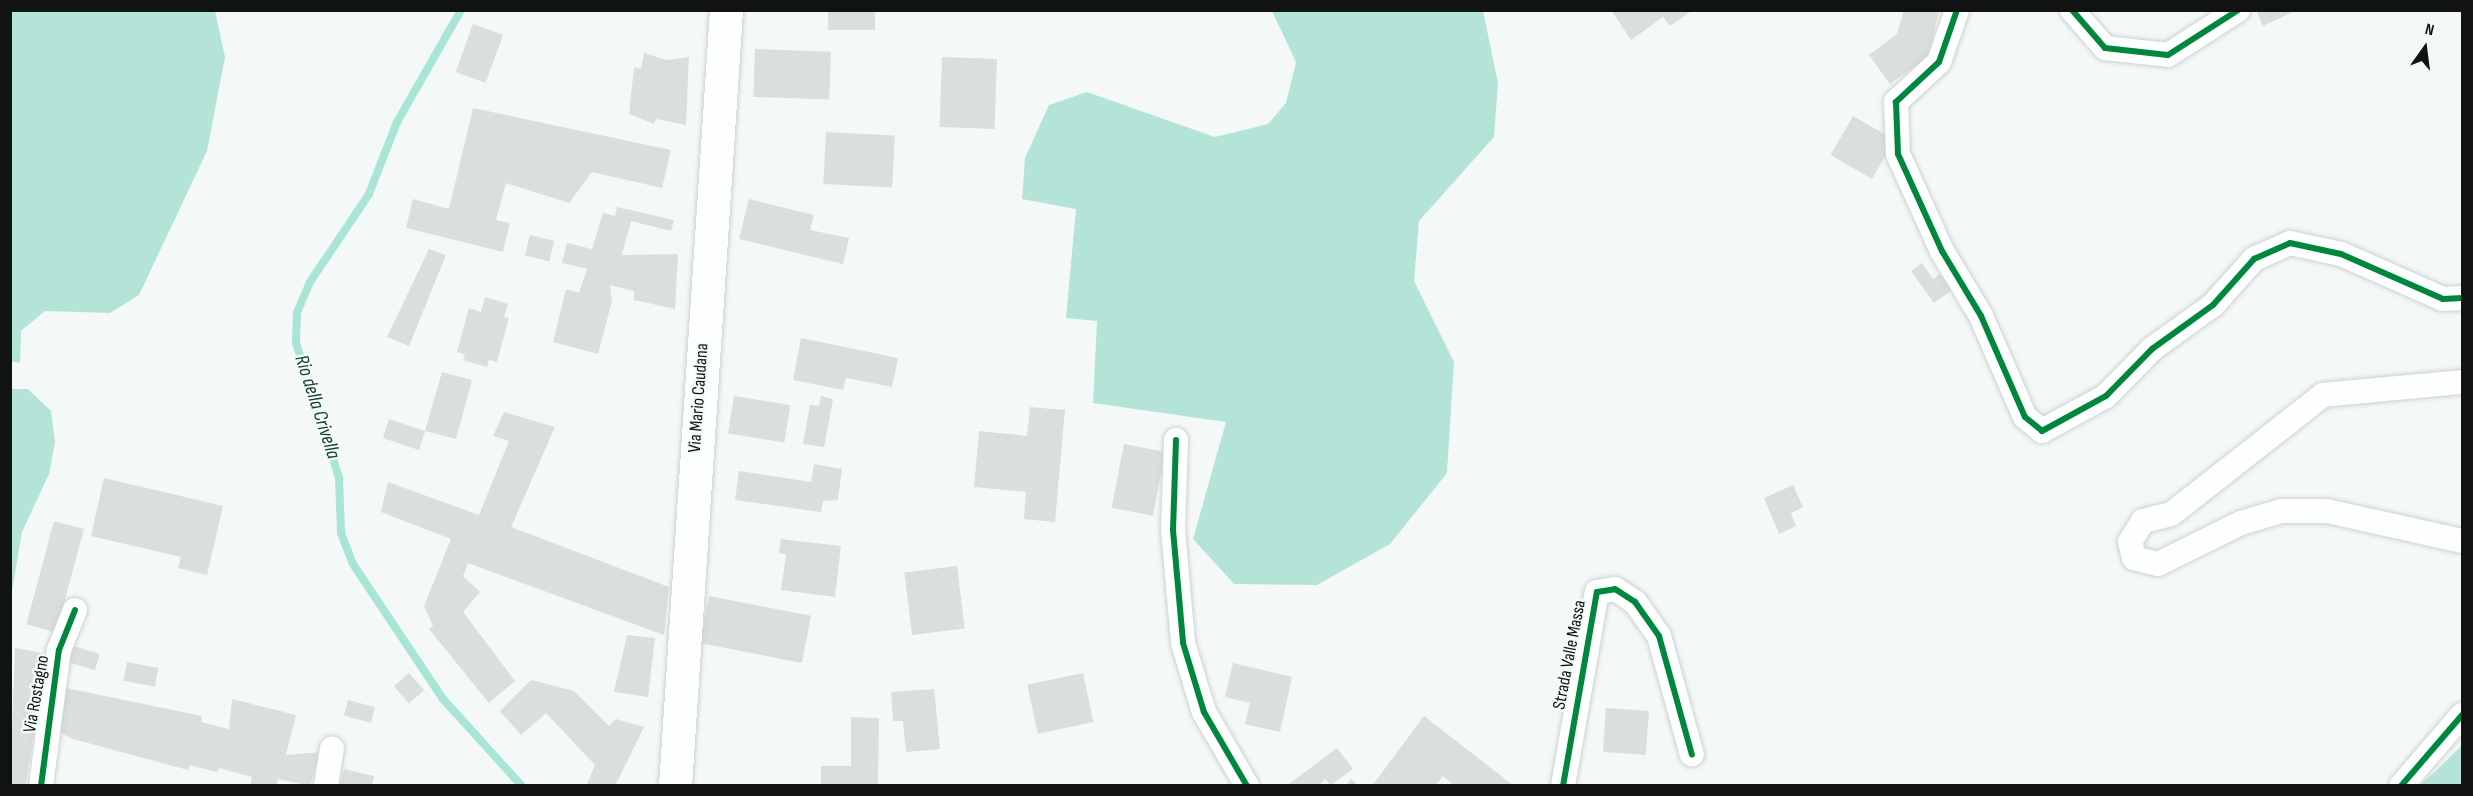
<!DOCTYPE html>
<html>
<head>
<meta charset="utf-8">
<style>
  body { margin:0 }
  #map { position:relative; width:2473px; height:796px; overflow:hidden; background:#f4f9f8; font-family:"Sofia Sans Condensed",sans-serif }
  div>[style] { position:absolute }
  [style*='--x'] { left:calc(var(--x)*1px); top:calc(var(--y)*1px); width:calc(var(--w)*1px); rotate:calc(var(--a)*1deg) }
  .forest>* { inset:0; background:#b4e4d8 }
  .stream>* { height:8px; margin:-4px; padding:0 4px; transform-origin:4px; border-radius:4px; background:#a9e5d6 }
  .building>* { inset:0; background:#dadedc; transform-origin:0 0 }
  .roads { filter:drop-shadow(0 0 2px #ced1d0) drop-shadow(0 0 2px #ced1d0) }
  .street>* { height:24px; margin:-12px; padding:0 12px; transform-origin:12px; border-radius:12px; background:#fdfefe }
  .secondary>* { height:33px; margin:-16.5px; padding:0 16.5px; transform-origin:16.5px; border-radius:16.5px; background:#fdfefe }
  .cycleway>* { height:6px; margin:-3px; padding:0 3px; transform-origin:3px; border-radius:3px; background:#00873e }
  span { translate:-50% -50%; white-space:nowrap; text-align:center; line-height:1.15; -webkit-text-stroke:5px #f2fbf9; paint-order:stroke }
  .street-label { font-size:18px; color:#101312 }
  .water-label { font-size:20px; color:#1a4138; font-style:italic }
  .frame { position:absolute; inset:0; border:12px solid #101312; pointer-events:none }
  .north { position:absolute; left:2395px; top:18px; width:60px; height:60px; -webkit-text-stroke:4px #f2fbf9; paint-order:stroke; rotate:14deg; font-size:16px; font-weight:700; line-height:24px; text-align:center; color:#101312 }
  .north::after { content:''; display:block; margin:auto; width:21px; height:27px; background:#101312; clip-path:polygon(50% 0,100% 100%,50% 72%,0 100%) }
</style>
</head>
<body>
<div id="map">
  <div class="forest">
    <i style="clip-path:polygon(10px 11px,215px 11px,225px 57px,207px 151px,139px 295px,110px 313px,45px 311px,21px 331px,20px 363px,10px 361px)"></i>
    <i style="clip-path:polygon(1272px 11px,1483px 11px,1498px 83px,1494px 137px,1419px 221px,1414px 281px,1454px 362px,1447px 473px,1390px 544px,1317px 585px,1234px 584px,1193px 539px,1226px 422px,1093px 403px,1097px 321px,1066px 318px,1076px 209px,1022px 199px,1025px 158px,1049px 105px,1087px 92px,1215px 137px,1268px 124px,1286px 103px,1296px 62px)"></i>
    <i style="clip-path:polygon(11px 389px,28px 389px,51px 411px,55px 442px,49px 474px,22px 532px,11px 597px)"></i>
    <i style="clip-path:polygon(2462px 745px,2462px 785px,2420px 785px,2441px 766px)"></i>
  </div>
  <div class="stream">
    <i style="--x:461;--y:10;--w:129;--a:119.7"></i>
    <i style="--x:397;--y:122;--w:77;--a:111.3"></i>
    <i style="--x:369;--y:194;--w:106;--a:123.8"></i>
    <i style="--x:310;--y:282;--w:34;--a:113"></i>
    <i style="--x:297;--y:313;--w:30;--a:92"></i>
    <i style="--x:296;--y:343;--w:142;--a:72.3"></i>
    <i style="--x:339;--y:478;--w:55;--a:87.9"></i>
    <i style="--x:341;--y:533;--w:33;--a:69"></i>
    <i style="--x:353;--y:564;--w:162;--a:56.3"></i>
    <i style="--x:443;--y:699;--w:118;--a:47.8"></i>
  </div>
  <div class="building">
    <i style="left:828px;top:10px;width:47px;height:20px"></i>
    <i style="clip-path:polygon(1611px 10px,1693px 10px,1670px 26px,1663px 17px,1631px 40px)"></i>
    <i style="clip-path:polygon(1904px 10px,1939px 11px,1928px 57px,1890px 84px,1869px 55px,1897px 34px)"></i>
    <i style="clip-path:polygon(2256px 10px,2297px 10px,2263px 26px)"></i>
    <i style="left:473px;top:24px;width:32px;height:51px;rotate:20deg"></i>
    <i style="left:755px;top:49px;width:76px;height:48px;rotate:2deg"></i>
    <i style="clip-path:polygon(644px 53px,666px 60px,689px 57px,686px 125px,656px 119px,654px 124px,629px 114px,634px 67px,641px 69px)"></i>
    <i style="left:942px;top:57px;width:55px;height:70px;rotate:2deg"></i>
    <i style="clip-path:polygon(473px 108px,671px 150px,662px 188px,592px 172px,569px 203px,506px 183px,496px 220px,510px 223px,503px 252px,406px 228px,413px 199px,449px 209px)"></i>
    <i style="left:1853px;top:116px;width:48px;height:45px;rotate:30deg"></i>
    <i style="left:826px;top:132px;width:69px;height:52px;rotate:3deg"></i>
    <i style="clip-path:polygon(749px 199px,814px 215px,810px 230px,849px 238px,843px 264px,739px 239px)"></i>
    <i style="clip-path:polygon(617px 207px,674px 220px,671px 231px,631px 221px,622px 255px,678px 254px,675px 309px,634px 300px,634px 291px,610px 285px,612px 301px,598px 354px,553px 342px,566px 289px,579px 293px,587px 269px,562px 263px,567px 243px,592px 249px,603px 213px,615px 216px)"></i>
    <i style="left:530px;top:235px;width:25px;height:21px;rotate:14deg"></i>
    <i style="clip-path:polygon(429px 249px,446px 255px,409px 346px,387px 337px)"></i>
    <i style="clip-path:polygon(1922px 263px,1933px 279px,1940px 274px,1952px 290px,1934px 303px,1911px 271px)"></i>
    <i style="clip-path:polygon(485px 297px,508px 304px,504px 317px,509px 318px,497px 362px,489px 360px,487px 367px,463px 360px,465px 354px,457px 352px,469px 308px,481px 312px)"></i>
    <i style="clip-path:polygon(801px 338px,898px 358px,892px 387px,846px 378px,843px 390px,793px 380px)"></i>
    <i style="clip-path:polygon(442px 372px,472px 380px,456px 439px,425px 431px,419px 450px,383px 438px,389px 419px,425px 431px)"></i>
    <i style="left:734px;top:396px;width:57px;height:38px;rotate:9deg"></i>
    <i style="clip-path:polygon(821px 396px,833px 399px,824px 447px,803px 444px,810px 405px,819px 406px)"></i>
    <i style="clip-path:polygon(1030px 407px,1065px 410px,1055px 522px,1024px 519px,1026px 492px,974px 487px,979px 431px,1027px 436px)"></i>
    <i style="clip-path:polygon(504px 412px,555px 427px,511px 527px,669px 587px,664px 635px,468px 563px,463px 576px,480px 592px,463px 612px,515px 681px,489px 703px,429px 629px,433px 626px,424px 606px,451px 539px,381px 512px,388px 482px,479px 515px,509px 441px,493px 436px)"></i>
    <i style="left:1124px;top:444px;width:42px;height:65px;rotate:11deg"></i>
    <i style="clip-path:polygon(814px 464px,842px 469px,838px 500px,823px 501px,821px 512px,735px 500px,739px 471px,811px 482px)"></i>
    <i style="clip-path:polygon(104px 478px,223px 506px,207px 575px,178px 568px,181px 557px,91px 536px)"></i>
    <i style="clip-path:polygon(1793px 485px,1803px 507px,1791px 513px,1796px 526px,1779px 534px,1764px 498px)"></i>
    <i style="left:54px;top:521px;width:31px;height:107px;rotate:15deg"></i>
    <i style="clip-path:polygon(781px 539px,841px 546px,835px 597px,781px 590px,786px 554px,779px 553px)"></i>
    <i style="left:957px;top:566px;width:63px;height:53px;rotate:83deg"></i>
    <i style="left:709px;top:596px;width:104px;height:48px;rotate:11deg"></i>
    <i style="clip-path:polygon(627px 635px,655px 638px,648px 697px,614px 692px)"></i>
    <i style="left:74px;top:646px;width:27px;height:17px;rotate:17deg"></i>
    <i style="clip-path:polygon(15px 648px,48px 654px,25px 786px,10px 786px)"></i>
    <i style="left:127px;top:662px;width:32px;height:19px;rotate:11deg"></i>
    <i style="clip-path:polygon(1233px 663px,1292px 677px,1280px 732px,1245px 724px,1250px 703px,1225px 697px)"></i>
    <i style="left:409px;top:673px;width:23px;height:20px;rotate:49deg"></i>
    <i style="left:1083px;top:673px;width:50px;height:57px;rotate:78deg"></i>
    <i style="clip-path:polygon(531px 680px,574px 691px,609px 726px,616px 719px,644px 727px,615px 786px,586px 786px,595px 765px,546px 713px,521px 735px,500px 711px)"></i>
    <i style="clip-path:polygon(61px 687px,202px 716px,201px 722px,229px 729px,232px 699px,296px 715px,286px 755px,320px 752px,310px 786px,278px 779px,276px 786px,250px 786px,252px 777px,219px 768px,217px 772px,190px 765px,188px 770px,73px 739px,51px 728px)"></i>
    <i style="clip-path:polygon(934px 689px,940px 749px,906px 752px,903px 721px,893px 721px,891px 692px)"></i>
    <i style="left:348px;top:700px;width:28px;height:16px;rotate:15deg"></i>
    <i style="left:1606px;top:708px;width:43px;height:44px;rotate:4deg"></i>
    <i style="clip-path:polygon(1424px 716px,1514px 786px,1455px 786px,1443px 776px,1435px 786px,1372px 786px)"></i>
    <i style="clip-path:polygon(851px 717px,879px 718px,878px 786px,821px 786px,821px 766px,851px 766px)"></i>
    <i style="clip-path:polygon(1337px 748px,1353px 769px,1331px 785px,1325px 779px,1318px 786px,1289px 784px)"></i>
    <i style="clip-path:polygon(344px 769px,374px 776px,372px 786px,340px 786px)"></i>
    <i style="clip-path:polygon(1351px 779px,1359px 786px,1346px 786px)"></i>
  </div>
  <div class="roads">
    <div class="street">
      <i style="--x:1957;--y:10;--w:55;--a:109.1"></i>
      <i style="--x:1939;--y:62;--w:59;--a:137.1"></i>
      <i style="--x:1896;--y:102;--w:52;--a:87.8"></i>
      <i style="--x:1898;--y:154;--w:107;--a:65.6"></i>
      <i style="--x:1942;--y:251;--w:76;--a:59"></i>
      <i style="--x:1981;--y:316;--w:110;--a:66.5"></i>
      <i style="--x:2025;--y:417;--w:22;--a:39"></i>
      <i style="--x:2042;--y:431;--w:73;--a:-28.7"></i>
      <i style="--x:2106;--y:396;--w:66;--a:-45.6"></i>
      <i style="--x:2152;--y:349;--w:75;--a:-35.8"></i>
      <i style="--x:2213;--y:305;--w:62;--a:-48.3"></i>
      <i style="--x:2254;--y:259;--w:39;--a:-24"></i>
      <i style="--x:2290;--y:243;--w:52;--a:12.2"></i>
      <i style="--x:2341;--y:254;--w:111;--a:23.8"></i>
      <i style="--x:2443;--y:299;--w:19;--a:-3"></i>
      <i style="--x:2072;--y:10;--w:50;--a:49"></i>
      <i style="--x:2105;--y:48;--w:63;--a:6.3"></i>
      <i style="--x:2168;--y:55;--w:83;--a:-32.7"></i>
      <i style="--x:2462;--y:382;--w:140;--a:174.7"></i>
      <i style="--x:2323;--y:395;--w:193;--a:141.9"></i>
      <i style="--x:2171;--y:514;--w:29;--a:166"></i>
      <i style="--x:2143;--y:521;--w:25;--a:122"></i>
      <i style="--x:2130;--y:542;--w:16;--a:76"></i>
      <i style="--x:2134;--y:558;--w:25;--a:14"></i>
      <i style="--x:2158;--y:564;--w:93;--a:-26.3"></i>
      <i style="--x:2241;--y:523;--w:42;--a:-16.7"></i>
      <i style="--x:2281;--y:511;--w:46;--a:0"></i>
      <i style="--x:2327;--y:511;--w:138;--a:12.5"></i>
      <i style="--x:1176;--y:440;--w:90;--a:91.9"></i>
      <i style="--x:1173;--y:530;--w:113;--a:84.9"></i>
      <i style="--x:1183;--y:643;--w:72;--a:73.1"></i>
      <i style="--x:1204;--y:712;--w:86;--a:59.8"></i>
      <i style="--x:41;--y:786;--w:137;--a:-82.5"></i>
      <i style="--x:59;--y:650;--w:43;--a:-68.2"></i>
      <i style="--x:326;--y:786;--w:38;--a:-81"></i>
      <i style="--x:1563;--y:786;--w:197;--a:-80.1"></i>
      <i style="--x:1597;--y:592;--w:18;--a:-9"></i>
      <i style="--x:1615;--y:589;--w:24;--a:33"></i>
      <i style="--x:1635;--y:602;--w:42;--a:54.8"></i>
      <i style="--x:1659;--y:636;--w:123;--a:74.5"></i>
      <i style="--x:2401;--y:786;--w:94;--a:-49.3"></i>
    </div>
    <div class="secondary">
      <i style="--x:675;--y:786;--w:778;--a:-86.24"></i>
    </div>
  </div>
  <div class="cycleway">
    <i style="--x:1957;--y:10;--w:55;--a:109.1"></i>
    <i style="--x:1939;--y:62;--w:59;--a:137.1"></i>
    <i style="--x:1896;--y:102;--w:52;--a:87.8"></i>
    <i style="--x:1898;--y:154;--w:107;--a:65.6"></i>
    <i style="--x:1942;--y:251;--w:76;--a:59"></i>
    <i style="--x:1981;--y:316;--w:110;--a:66.5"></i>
    <i style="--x:2025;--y:417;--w:22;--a:39"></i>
    <i style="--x:2042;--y:431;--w:73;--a:-28.7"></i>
    <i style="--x:2106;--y:396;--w:66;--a:-45.6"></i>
    <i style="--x:2152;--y:349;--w:75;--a:-35.8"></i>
    <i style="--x:2213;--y:305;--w:62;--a:-48.3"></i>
    <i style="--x:2254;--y:259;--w:39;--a:-24"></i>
    <i style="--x:2290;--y:243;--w:52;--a:12.2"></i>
    <i style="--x:2341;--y:254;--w:111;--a:23.8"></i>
    <i style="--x:2443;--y:299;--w:19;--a:-3"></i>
    <i style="--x:2072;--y:10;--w:50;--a:49"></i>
    <i style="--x:2105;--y:48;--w:63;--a:6.3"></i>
    <i style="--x:2168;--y:55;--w:83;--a:-32.7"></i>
    <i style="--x:1176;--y:440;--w:90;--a:91.9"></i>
    <i style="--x:1173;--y:530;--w:113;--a:84.9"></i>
    <i style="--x:1183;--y:643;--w:72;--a:73.1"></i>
    <i style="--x:1204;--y:712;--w:86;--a:59.8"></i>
    <i style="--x:41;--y:786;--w:137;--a:-82.5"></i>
    <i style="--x:59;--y:650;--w:43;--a:-68.2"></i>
    <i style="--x:1563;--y:786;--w:197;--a:-80.1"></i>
    <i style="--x:1597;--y:592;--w:18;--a:-9"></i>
    <i style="--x:1615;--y:589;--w:24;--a:33"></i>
    <i style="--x:1635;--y:602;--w:42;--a:54.8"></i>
    <i style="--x:1659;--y:636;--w:123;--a:74.5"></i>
    <i style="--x:2401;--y:786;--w:94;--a:-49.3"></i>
  </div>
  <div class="street-label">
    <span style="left:699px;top:398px;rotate:-86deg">Via Mario Caudana</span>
    <span style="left:1570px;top:655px;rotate:-79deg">Strada Valle Massa</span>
    <span style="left:37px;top:694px;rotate:-80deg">Via Rostagno</span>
  </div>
  <div class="water-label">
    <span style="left:317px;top:407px;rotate:72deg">Rio della Crivella</span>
  </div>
  <div class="frame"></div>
  <div class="north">N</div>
</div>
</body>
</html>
